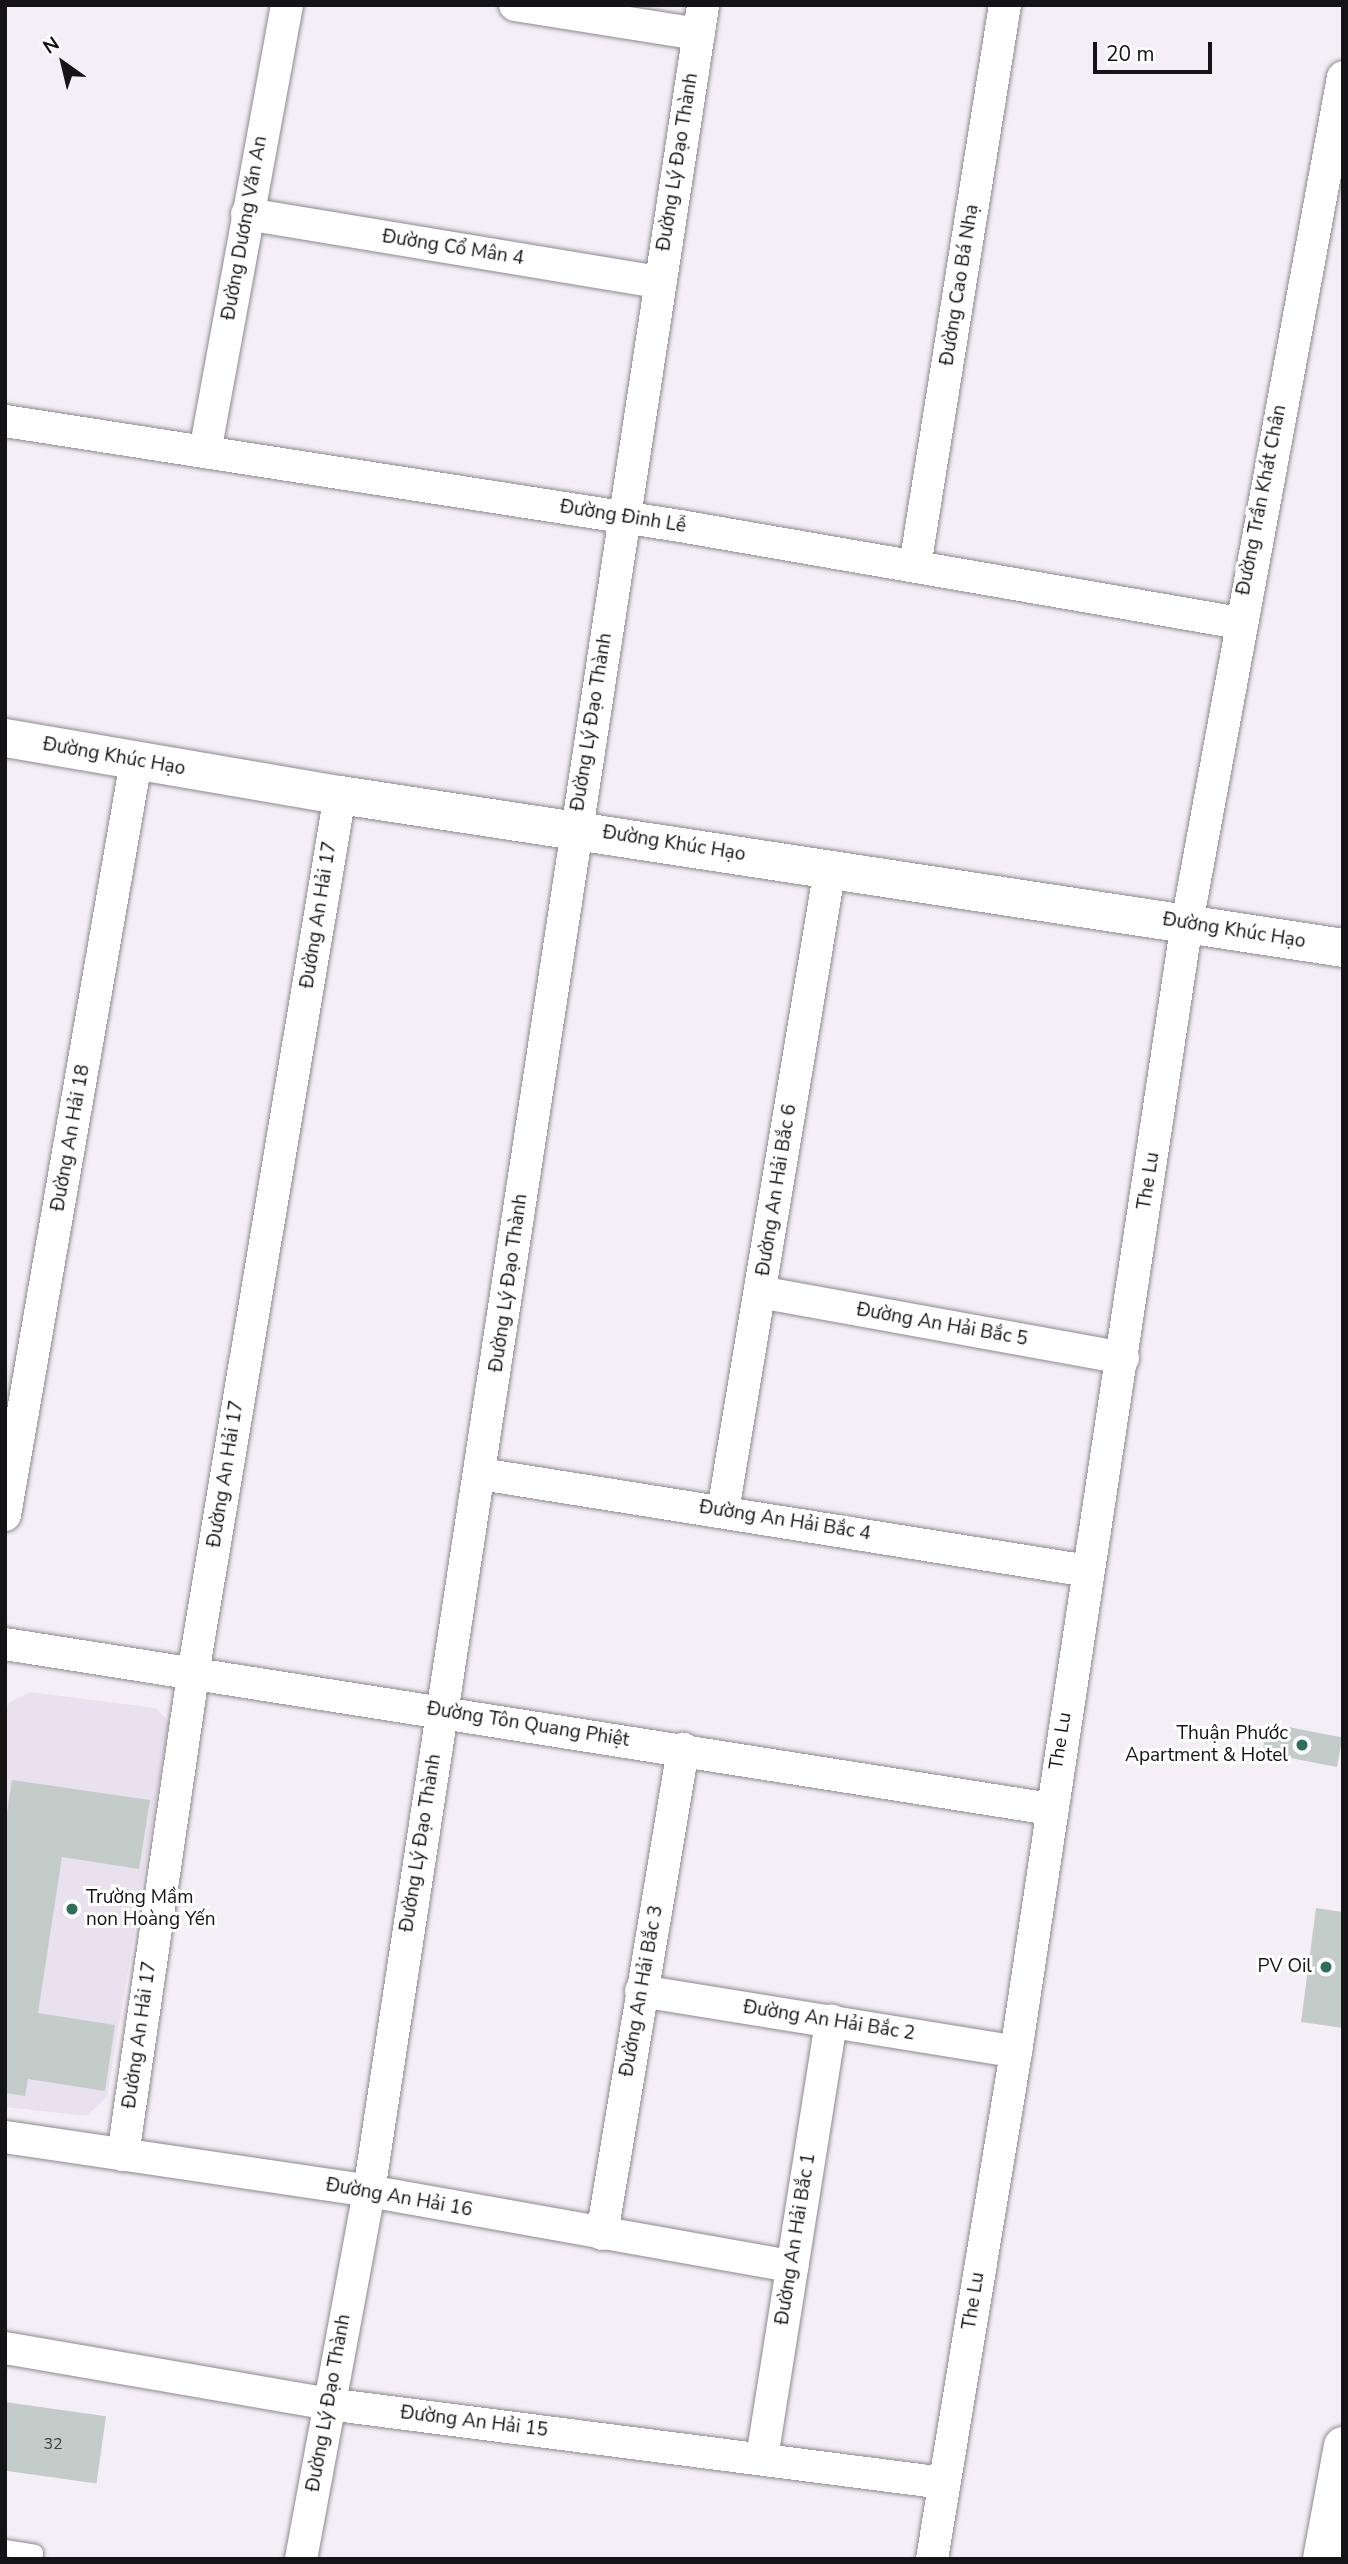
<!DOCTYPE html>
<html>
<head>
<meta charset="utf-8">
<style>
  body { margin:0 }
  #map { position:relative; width:1348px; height:2564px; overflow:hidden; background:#f4eff6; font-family:"Nunito Sans",sans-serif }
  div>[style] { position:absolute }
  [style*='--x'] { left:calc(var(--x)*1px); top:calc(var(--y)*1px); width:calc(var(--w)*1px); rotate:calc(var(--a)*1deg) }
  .built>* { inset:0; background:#e9e1ee }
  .building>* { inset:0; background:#c4ccc9; transform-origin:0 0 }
  .roads { filter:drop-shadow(0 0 2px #8d898f) drop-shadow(0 0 2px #8d898f) }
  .lane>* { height:16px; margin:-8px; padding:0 8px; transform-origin:8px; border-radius:8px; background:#fff }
  .street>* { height:32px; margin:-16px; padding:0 16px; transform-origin:16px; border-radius:16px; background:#fff }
  .secondary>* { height:38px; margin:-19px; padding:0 19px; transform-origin:19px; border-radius:19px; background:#fff }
  .dots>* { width:19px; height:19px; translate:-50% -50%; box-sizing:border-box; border:4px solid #fff; border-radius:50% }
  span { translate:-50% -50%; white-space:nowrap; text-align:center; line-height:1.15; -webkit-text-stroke:6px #fff; paint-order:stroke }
  .number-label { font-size:16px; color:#404142 }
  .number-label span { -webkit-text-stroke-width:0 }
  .street-label { font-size:19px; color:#141315 }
  .poi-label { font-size:19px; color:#141315 }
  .right { translate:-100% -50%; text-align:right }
  .left { translate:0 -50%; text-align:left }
  .frame { position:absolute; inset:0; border:7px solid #141315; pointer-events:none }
  .north { position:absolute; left:28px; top:28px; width:70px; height:70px; -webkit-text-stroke:5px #fff; paint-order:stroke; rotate:326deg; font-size:19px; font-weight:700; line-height:28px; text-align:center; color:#141315 }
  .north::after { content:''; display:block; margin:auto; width:24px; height:32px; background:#141315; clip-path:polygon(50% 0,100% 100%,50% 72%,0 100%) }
  .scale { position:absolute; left:1093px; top:42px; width:119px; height:32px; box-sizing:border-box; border:4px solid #141315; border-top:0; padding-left:9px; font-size:21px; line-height:24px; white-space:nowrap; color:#141315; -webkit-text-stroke:5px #fff; paint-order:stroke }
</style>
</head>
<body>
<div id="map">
  <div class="built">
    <i style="clip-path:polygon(30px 1692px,156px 1708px,169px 1722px,107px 2097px,87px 2116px,5px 2107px,5px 1721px,8px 1703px)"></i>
  </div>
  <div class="building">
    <i style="left:1268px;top:1723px;width:76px;height:30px;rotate:11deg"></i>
    <i style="clip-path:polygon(12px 1780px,150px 1800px,139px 1869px,62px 1857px,38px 2013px,115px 2025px,105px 2091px,28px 2079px,25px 2096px,5px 2093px,5px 1825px)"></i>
    <i style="clip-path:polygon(1316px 1908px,1343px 1912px,1343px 2028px,1301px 2022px)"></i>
    <i style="left:5px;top:2402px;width:102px;height:68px;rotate:8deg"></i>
  </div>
  <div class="roads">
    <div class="lane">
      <i style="--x:5;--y:2548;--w:30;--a:9"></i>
      <i style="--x:35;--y:2553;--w:6;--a:99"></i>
    </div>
    <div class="street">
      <i style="--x:515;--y:5;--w:186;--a:9"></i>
      <i style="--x:247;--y:214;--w:418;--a:9.4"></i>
      <i style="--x:5;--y:421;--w:683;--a:8.84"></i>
      <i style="--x:680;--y:526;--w:567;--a:9.84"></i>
      <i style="--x:205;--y:452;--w:454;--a:-79.6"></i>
      <i style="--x:915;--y:566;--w:568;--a:-80.89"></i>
      <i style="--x:760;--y:1292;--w:369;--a:10.3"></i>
      <i style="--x:481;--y:1474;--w:615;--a:9.08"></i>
      <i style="--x:723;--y:1511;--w:652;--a:-80.55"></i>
      <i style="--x:5;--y:1515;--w:765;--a:-80.14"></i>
      <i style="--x:5;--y:1644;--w:1058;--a:8.97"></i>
      <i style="--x:641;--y:1991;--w:380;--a:9.2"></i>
      <i style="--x:5;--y:2137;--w:368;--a:8.4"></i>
      <i style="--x:369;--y:2191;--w:430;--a:10.1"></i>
      <i style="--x:123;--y:2155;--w:486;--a:-81.7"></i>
      <i style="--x:193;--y:1674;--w:891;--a:-80.51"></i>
      <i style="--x:602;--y:2234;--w:492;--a:-80.5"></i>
      <i style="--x:5;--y:2348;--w:328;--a:9.8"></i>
      <i style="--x:328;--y:2404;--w:621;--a:7.31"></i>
      <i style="--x:762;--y:2458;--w:443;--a:-81"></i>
      <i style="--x:301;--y:2559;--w:374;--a:-79.5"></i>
      <i style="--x:369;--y:2191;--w:2211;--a:-81.31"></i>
      <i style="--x:932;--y:2559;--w:514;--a:-80.59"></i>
      <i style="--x:1016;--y:2052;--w:1142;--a:-81.39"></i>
      <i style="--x:1187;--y:923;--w:860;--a:-79.55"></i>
    </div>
    <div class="secondary">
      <i style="--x:5;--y:738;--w:340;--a:9.7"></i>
      <i style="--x:340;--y:795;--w:1015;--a:8.67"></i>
      <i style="--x:1322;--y:2559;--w:115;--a:-79.5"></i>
    </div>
  </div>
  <div class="dots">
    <i style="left:1302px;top:1745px;background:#306e5b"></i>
    <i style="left:72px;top:1909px;background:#306e5b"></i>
    <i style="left:1326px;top:1967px;background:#306e5b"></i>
  </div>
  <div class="number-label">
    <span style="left:53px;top:2444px">32</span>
  </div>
  <div class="street-label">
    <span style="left:678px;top:162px;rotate:-81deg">Đường Lý Đạo Thành</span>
    <span style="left:245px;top:228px;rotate:-80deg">Đường Dương Văn An</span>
    <span style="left:453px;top:248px;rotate:9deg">Đường Cổ Mân 4</span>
    <span style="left:960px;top:285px;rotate:-81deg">Đường Cao Bá Nhạ</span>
    <span style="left:1262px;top:500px;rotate:-79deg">Đường Trần Khát Chân</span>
    <span style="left:623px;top:517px;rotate:9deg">Đường Đinh Lễ</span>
    <span style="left:592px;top:722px;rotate:-81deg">Đường Lý Đạo Thành</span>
    <span style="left:114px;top:757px;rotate:10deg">Đường Khúc Hạo</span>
    <span style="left:674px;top:844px;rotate:9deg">Đường Khúc Hạo</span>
    <span style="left:319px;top:915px;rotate:-81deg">Đường An Hải 17</span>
    <span style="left:1234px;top:931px;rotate:9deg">Đường Khúc Hạo</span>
    <span style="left:71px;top:1138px;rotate:-80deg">Đường An Hải 18</span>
    <span style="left:1149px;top:1181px;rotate:-81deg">The Lu</span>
    <span style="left:777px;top:1190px;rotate:-81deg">Đường An Hải Bắc 6</span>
    <span style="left:509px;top:1283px;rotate:-82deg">Đường Lý Đạo Thành</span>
    <span style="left:942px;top:1325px;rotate:10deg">Đường An Hải Bắc 5</span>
    <span style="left:226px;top:1474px;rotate:-81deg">Đường An Hải 17</span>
    <span style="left:785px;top:1521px;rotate:9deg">Đường An Hải Bắc 4</span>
    <span style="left:528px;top:1725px;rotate:9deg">Đường Tôn Quang Phiệt</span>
    <span style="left:1061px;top:1741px;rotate:-81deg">The Lu</span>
    <span style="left:421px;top:1843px;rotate:-81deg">Đường Lý Đạo Thành</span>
    <span style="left:642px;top:1991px;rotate:-80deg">Đường An Hải Bắc 3</span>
    <span style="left:829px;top:2021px;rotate:9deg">Đường An Hải Bắc 2</span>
    <span style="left:140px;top:2035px;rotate:-82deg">Đường An Hải 17</span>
    <span style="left:399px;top:2198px;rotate:10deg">Đường An Hải 16</span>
    <span style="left:796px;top:2239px;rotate:-81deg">Đường An Hải Bắc 1</span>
    <span style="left:974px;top:2301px;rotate:-81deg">The Lu</span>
    <span style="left:329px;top:2403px;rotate:-80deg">Đường Lý Đạo Thành</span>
    <span style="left:474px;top:2422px;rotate:7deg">Đường An Hải 15</span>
  </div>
  <div class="poi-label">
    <span class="right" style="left:1288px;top:1745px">Thuận Phước<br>Apartment &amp; Hotel</span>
    <span class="left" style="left:86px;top:1909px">Trường Mầm<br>non Hoàng Yến</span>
    <span class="right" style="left:1312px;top:1967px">PV Oil</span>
  </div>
  <div class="frame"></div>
  <div class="north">N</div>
  <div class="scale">20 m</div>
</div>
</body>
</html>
